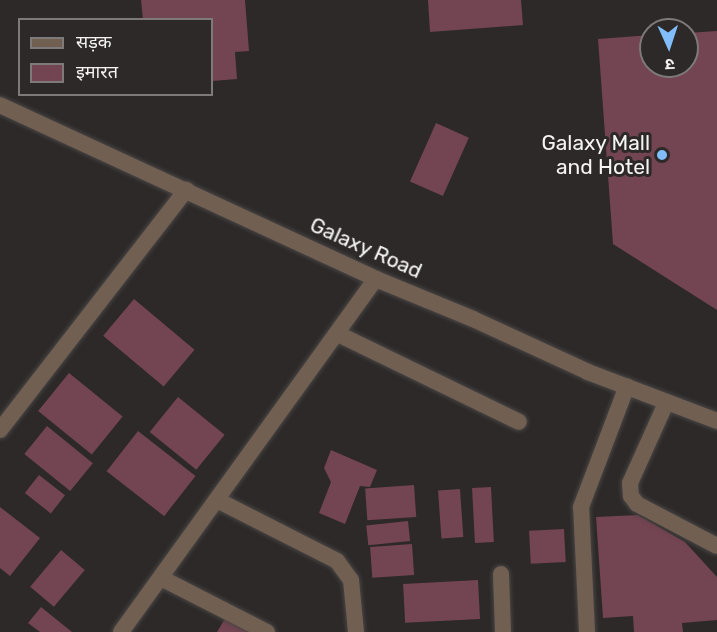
<!DOCTYPE html>
<html>
<head>
<meta charset="utf-8">
<style>
  body { margin:0 }
  #map { position:relative; width:717px; height:632px; overflow:hidden; background:#2c2928; font-family:Rubik,"Noto Sans Devanagari",sans-serif }
  div>[style] { position:absolute }
  [style*='--x'] { left:calc(var(--x)*1px); top:calc(var(--y)*1px); width:calc(var(--w)*1px); rotate:calc(var(--a)*1deg) }
  .building>* { inset:0; background:#734451; transform-origin:0 0 }
  .roads { filter:drop-shadow(0 0 2px #484544) drop-shadow(0 0 2px #484544) }
  .minor>* { height:16px; margin:-8px; padding:0 8px; transform-origin:8px; border-radius:8px; background:#715f52 }
  .tertiary>* { height:16px; margin:-8px; padding:0 8px; transform-origin:8px; border-radius:8px; background:#715f52 }
  .dots>* { width:16px; height:16px; translate:-50% -50%; box-sizing:border-box; border:3px solid #2c2928; border-radius:50% }
  span { translate:-50% -50%; white-space:nowrap; text-align:center; line-height:1.15; -webkit-text-stroke:6px #2c2928; paint-order:stroke }
  .poi-label { font-size:21px; color:#f6f4f3 }
  .right { translate:-100% -50%; text-align:right }
  .street-label { font-size:21px; color:#f6f4f3 }
  .legend { position:absolute; left:18px; top:18px; width:195px; height:78px; box-sizing:border-box; background:#2c2928; border:2px solid #7d7a79; margin:0; padding:8px 10px; list-style:none; font-size:18px; color:#f6f4f3 }
  .legend li { display:flex; align-items:center; gap:12px; height:30px }
  .legend b { width:30px; border:2px solid #7d7a79 }
  .north { position:absolute; left:639px; top:18px; width:60px; height:60px; box-sizing:border-box; background:#2c2928; border:2px solid #7d7a79; border-radius:50%; rotate:177deg; font-size:16px; font-weight:700; line-height:24px; text-align:center; color:#f6f4f3 }
  .north::after { content:''; display:block; margin:auto; width:21px; height:27px; background:#80bdfa; clip-path:polygon(50% 0,100% 100%,50% 72%,0 100%) }
</style>
</head>
<body>
<div id="map">
  <div class="building">
    <i style="clip-path:polygon(141px 0,245px 0,249px 51px,235px 52px,237px 79px,212px 81px,212px 20px,143px 20px)"></i>
    <i style="clip-path:polygon(428px 0,521px 0,523px 25px,430px 32px)"></i>
    <i style="clip-path:polygon(717px 31px,717px 310px,613px 244px,598px 39px,651px 35px,651px 66px,687px 66px,687px 33px)"></i>
    <i style="left:436px;top:123px;width:36px;height:64px;rotate:24deg"></i>
    <i style="left:134px;top:299px;width:79px;height:48px;rotate:40deg"></i>
    <i style="left:69px;top:373px;width:69px;height:49px;rotate:39deg"></i>
    <i style="left:178px;top:397px;width:60px;height:45px;rotate:39deg"></i>
    <i style="left:47px;top:426px;width:59px;height:36px;rotate:39deg"></i>
    <i style="left:138px;top:431px;width:73px;height:51px;rotate:38deg"></i>
    <i style="clip-path:polygon(331px 450px,377px 470px,370px 487px,360px 486px,345px 524px,319px 513px,331px 482px,324px 468px)"></i>
    <i style="left:39px;top:475px;width:33px;height:23px;rotate:38deg"></i>
    <i style="left:414px;top:485px;width:32px;height:49px;rotate:86deg"></i>
    <i style="left:491px;top:487px;width:55px;height:19px;rotate:87deg"></i>
    <i style="left:460px;top:489px;width:48px;height:22px;rotate:86deg"></i>
    <i style="clip-path:polygon(0 507px,40px 538px,10px 576px,0 568px)"></i>
    <i style="clip-path:polygon(638px 515px,685px 542px,717px 577px,717px 620px,682px 623px,683px 632px,634px 632px,633px 616px,603px 618px,596px 517px)"></i>
    <i style="left:408px;top:521px;width:20px;height:42px;rotate:84deg"></i>
    <i style="left:564px;top:529px;width:33px;height:35px;rotate:87deg"></i>
    <i style="left:412px;top:544px;width:31px;height:42px;rotate:86deg"></i>
    <i style="left:61px;top:550px;width:31px;height:48px;rotate:40deg"></i>
    <i style="left:478px;top:580px;width:39px;height:75px;rotate:87deg"></i>
    <i style="clip-path:polygon(41px 607px,72px 632px,40px 632px,28px 623px)"></i>
    <i style="clip-path:polygon(226px 617px,251px 632px,217px 632px)"></i>
  </div>
  <div class="roads">
    <div class="minor">
      <i style="--x:338;--y:334;--w:201;--a:25.9"></i>
      <i style="--x:666;--y:403;--w:88;--a:114.2"></i>
      <i style="--x:630;--y:483;--w:13;--a:86"></i>
      <i style="--x:631;--y:496;--w:10;--a:53"></i>
      <i style="--x:637;--y:504;--w:90;--a:27.7"></i>
      <i style="--x:0;--y:430;--w:304;--a:-52.2"></i>
      <i style="--x:217;--y:500;--w:135;--a:26.9"></i>
      <i style="--x:337;--y:561;--w:24;--a:54"></i>
      <i style="--x:351;--y:580;--w:52;--a:84.5"></i>
      <i style="--x:501;--y:574;--w:58;--a:88"></i>
      <i style="--x:161;--y:578;--w:119;--a:27"></i>
      <i style="--x:121;--y:632;--w:435;--a:-54.2"></i>
      <i style="--x:587;--y:632;--w:125;--a:-92.7"></i>
      <i style="--x:581;--y:507;--w:129;--a:-69.2"></i>
    </div>
    <div class="tertiary">
      <i style="--x:0;--y:105;--w:414;--a:24.8"></i>
      <i style="--x:376;--y:279;--w:105;--a:22.4"></i>
      <i style="--x:473;--y:319;--w:127;--a:24.7"></i>
      <i style="--x:588;--y:372;--w:138;--a:20.8"></i>
    </div>
  </div>
  <div class="dots">
    <i style="left:662px;top:155px;background:#80bdfa"></i>
  </div>
  <div class="poi-label">
    <span class="right" style="left:650px;top:155px">Galaxy Mall<br>and Hotel</span>
  </div>
  <div class="street-label">
    <span style="left:366px;top:248px;rotate:24deg">Galaxy Road</span>
  </div>
  <ul class="legend">
  <li><b style="height:8px;background:#715f52"></b>सड़क</li>
  <li><b style="height:16px;background:#734451"></b>इमारत</li>
  </ul>
  <div class="north">उ</div>
</div>
</body>
</html>
